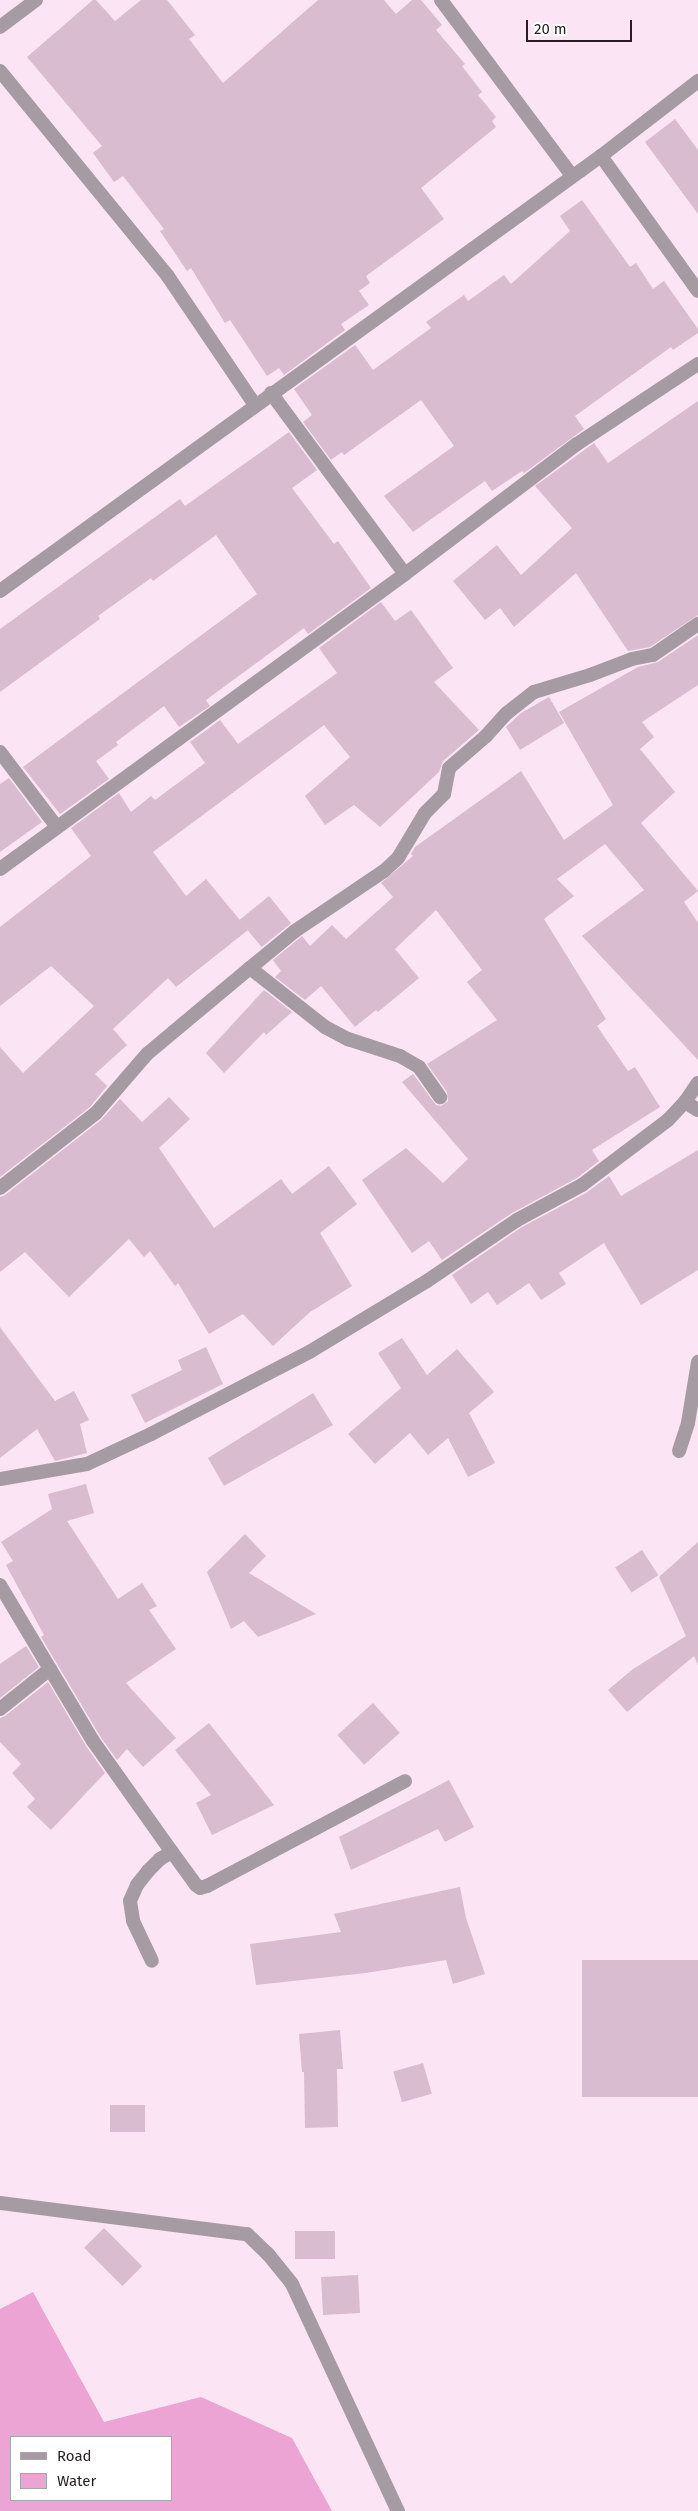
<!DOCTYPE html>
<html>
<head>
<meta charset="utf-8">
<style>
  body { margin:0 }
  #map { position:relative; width:698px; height:2511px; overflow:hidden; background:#fbe4f3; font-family:"Fira Sans",sans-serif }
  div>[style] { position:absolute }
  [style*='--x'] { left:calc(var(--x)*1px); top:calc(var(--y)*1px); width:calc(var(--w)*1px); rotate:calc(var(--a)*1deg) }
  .water>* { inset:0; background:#eca4d5 }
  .building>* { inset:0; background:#d9bccf; transform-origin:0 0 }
  .minor>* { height:14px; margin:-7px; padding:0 7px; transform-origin:7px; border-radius:7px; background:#a79ba3 }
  span { translate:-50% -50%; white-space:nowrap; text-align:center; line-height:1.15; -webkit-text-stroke:4px #fff; paint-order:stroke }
  .legend { position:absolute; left:10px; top:2436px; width:162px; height:65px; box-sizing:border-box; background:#fff; border:1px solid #a9a5a7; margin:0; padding:6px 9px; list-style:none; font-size:15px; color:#271d24 }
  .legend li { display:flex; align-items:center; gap:10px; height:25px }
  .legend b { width:25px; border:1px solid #a9a5a7 }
  .scale { position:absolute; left:526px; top:20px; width:106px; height:22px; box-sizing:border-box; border:2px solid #271d24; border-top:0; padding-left:6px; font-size:15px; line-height:18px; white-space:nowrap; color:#271d24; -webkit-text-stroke:4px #fff; paint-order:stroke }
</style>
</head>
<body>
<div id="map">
  <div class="water">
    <i style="clip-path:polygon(evenodd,33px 2292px,104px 2422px,201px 2397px,292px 2438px,332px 2511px,0 2511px,0 2309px,33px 2292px,11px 2437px,171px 2437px,171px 2500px,11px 2500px,11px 2437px)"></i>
  </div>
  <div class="building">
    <i style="clip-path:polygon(93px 0,96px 0,115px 21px,141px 0,167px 0,195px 35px,189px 39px,223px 83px,318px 0,384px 0,396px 14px,412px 0,421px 0,442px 25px,436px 30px,465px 64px,462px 66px,482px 92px,478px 95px,496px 117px,492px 121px,496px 127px,421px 188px,444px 219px,366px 276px,370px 283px,359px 291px,369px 305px,341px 324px,345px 330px,284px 375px,279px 368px,267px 376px,230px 320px,225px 323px,191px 268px,187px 271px,160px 231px,164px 229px,123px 176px,114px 182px,93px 153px,102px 146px,27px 57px)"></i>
    <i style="clip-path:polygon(675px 119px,698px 150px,698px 214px,645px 142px)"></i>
    <i style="clip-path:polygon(582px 200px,630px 267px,636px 263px,653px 289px,664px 281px,698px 329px,698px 333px,673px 350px,671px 347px,575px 416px,584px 429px,524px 473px,522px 471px,492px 491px,485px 481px,413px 532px,384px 496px,454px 446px,421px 400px,344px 455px,342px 452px,331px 460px,303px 422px,312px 415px,294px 389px,355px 345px,373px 370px,431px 328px,426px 322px,464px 295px,468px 301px,504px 275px,511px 284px,570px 231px,560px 216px)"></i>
    <i style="clip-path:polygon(698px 401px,698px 615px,650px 647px,628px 651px,576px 573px,514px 627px,500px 608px,485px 620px,453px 581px,497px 545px,521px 575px,572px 528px,535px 486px,594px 443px,608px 463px)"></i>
    <i style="clip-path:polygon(289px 432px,317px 470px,292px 488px,334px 544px,338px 541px,371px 588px,308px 634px,304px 628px,206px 700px,210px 706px,179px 727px,164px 706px,116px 742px,118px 745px,96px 761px,109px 779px,60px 814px,23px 767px,257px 594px,216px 535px,153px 581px,151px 578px,98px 616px,100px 619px,0 692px,0 629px,180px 499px,185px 506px)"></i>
    <i style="clip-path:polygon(381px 602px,395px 621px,411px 610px,453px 668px,434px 682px,479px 730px,443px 761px,439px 772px,380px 827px,354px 805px,325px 825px,305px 796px,350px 757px,324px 725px,153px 852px,186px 896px,206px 879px,248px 930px,176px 987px,168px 978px,113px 1029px,127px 1045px,95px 1074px,107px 1086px,90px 1107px,0 1177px,0 1047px,23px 1073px,94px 1006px,51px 966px,0 1006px,0 927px,91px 856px,71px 828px,119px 793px,131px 812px,151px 796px,155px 800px,205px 763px,190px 742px,220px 720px,238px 744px,337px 673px,319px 648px)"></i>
    <i style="clip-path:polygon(698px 635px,698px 685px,642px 722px,654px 737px,640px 749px,675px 792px,641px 823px,698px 891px,684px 902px,698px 923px,698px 1060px,582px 936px,644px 890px,605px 844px,557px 879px,574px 896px,544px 919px,606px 1019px,597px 1026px,628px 1071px,635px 1067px,660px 1107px,592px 1150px,599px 1161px,577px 1178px,512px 1213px,442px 1260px,429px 1241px,412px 1253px,362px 1180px,406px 1148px,443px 1183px,468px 1159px,402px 1082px,413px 1074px,436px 1105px,441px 1106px,448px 1101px,447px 1092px,427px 1064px,497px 1020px,467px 982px,482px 970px,436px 910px,395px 949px,419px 978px,378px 1012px,376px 1010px,355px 1027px,321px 986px,305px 1000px,275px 977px,281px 971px,273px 960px,302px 936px,310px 946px,332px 925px,346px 939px,393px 897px,381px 883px,413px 856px,411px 854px,415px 847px,521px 771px,564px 840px,613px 805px,559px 712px,638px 667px,658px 662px)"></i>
    <i style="clip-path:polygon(549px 697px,564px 723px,520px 750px,506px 727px,521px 713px)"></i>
    <i style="clip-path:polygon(9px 778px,42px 822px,0 852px,0 784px)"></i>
    <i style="left:269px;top:896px;width:35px;height:38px;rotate:51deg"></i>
    <i style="clip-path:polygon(264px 990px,292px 1012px,266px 1035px,264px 1032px,224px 1073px,206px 1053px)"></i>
    <i style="clip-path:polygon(169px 1097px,190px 1119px,159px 1148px,214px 1228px,281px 1179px,292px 1194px,329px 1166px,357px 1204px,320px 1233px,352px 1286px,310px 1312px,273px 1346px,243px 1314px,209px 1334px,178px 1283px,175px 1286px,150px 1251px,144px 1257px,129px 1239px,69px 1297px,25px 1252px,0 1272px,0 1197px,5px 1195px,101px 1120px,120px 1099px,142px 1122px)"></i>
    <i style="clip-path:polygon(698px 1150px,698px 1270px,641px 1305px,604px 1243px,559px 1273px,566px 1284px,541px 1300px,529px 1283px,497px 1305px,488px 1292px,471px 1304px,452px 1275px,522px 1227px,586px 1193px,609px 1176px,621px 1196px)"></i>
    <i style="clip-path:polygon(0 1327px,55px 1401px,74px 1391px,89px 1420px,80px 1424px,87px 1453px,55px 1461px,37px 1429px,0 1458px)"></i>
    <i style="clip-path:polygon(402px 1338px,427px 1375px,457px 1349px,494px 1392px,469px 1413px,495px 1463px,468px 1477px,448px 1438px,428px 1455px,410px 1433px,375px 1464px,348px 1434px,401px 1388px,378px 1353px)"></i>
    <i style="clip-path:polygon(206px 1347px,223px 1384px,145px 1423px,131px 1395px,182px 1370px,178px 1360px)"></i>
    <i style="clip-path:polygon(313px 1393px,333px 1425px,224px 1486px,208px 1458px)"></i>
    <i style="clip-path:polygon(86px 1484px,94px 1513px,67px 1521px,118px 1599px,142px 1583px,157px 1606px,149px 1610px,176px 1649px,126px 1683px,176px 1738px,143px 1767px,127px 1749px,117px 1760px,100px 1736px,41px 1637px,44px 1635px,6px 1565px,13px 1561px,1px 1542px,52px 1509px,48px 1494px)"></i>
    <i style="clip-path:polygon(245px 1534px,266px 1556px,249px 1573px,316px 1614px,258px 1637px,244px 1621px,231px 1629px,207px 1572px)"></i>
    <i style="clip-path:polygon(698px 1542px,698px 1665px,694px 1656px,627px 1712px,608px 1690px,633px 1669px,686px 1636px,659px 1577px)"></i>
    <i style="left:642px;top:1550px;width:30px;height:32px;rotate:57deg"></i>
    <i style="clip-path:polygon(26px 1646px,39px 1667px,0 1698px,0 1664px)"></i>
    <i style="clip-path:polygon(48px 1682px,86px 1746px,105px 1773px,51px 1830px,27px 1807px,35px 1799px,12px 1773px,21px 1764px,0 1742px,0 1718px,5px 1716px)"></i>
    <i style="left:373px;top:1703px;width:40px;height:48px;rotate:48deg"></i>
    <i style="clip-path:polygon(209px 1723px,274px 1805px,212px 1835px,196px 1803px,211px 1795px,175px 1750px)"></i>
    <i style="clip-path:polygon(449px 1780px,474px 1827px,445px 1842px,438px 1829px,351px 1870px,339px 1837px)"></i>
    <i style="clip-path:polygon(460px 1887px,466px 1918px,485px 1974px,453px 1984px,446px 1960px,366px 1973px,256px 1985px,250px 1944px,341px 1932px,334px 1914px)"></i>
    <i style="left:698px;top:1960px;width:137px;height:116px;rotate:90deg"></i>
    <i style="clip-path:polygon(340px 2030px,343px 2069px,337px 2069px,338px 2127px,305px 2128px,304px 2072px,302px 2072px,299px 2034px)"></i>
    <i style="left:423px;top:2063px;width:32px;height:31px;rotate:74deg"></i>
    <i style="left:110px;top:2105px;width:35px;height:27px"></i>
    <i style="left:104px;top:2228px;width:54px;height:28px;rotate:45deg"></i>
    <i style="left:295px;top:2231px;width:40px;height:28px"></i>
    <i style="left:358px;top:2275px;width:38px;height:37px;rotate:87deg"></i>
  </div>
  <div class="minor">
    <i style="--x:441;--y:0;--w:219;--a:53.3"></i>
    <i style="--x:0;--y:27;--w:45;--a:-36.9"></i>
    <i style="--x:0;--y:71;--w:264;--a:50.7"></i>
    <i style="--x:167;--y:275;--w:157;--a:55.9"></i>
    <i style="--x:601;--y:156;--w:166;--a:54.3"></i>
    <i style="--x:271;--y:393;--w:225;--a:53.5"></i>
    <i style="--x:0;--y:591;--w:742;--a:-35.9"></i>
    <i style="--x:601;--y:156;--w:123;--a:-37.7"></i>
    <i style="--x:0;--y:752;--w:94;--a:52.8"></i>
    <i style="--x:0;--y:869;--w:501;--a:-36.07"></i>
    <i style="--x:405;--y:574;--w:216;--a:-37.1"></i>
    <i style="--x:577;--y:444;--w:145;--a:-33.5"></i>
    <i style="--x:250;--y:968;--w:95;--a:38.2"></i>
    <i style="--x:325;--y:1027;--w:26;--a:28"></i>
    <i style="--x:348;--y:1039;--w:55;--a:18.1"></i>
    <i style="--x:400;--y:1056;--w:22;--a:30"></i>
    <i style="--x:419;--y:1067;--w:37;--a:55"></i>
    <i style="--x:685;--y:1102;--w:15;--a:32"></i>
    <i style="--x:0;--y:1188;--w:122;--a:-38"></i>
    <i style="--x:96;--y:1113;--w:78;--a:-49.2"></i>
    <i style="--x:147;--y:1054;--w:134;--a:-39.9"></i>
    <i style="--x:250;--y:968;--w:58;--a:-39.4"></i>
    <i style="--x:295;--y:931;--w:107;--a:-34"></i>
    <i style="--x:384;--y:871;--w:19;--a:-43"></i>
    <i style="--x:398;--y:858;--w:52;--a:-59"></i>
    <i style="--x:425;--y:813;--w:27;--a:-45"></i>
    <i style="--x:444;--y:794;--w:26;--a:-79"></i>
    <i style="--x:449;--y:768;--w:49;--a:-40.9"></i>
    <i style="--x:486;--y:736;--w:31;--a:-48"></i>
    <i style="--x:507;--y:713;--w:34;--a:-38"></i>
    <i style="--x:534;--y:692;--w:59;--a:-16.9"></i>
    <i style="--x:590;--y:675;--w:45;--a:-20.9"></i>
    <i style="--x:632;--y:659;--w:21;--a:-11"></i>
    <i style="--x:653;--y:655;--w:55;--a:-34.6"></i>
    <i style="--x:679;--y:1451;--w:29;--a:-72"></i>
    <i style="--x:688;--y:1423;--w:62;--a:-80.7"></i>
    <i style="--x:0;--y:1479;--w:88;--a:-9.8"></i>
    <i style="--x:87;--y:1464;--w:71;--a:-25.1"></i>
    <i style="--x:151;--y:1434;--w:180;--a:-27.4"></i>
    <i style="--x:311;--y:1351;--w:135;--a:-31.1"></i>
    <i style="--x:427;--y:1281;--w:109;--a:-34.1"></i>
    <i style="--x:517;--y:1220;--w:74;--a:-28.3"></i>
    <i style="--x:582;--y:1185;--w:108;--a:-37.1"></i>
    <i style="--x:668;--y:1120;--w:25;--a:-47"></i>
    <i style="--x:685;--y:1102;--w:23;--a:-56"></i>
    <i style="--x:0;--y:1585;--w:182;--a:59.2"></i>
    <i style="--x:93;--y:1741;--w:136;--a:54.6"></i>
    <i style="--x:172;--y:1852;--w:14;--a:150"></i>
    <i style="--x:160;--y:1859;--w:17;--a:135"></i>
    <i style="--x:148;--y:1871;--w:18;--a:128"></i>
    <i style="--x:137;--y:1885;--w:17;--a:114"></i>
    <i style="--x:130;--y:1901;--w:20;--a:81"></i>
    <i style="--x:133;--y:1921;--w:44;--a:64.6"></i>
    <i style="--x:0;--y:1709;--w:64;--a:-38.7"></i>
    <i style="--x:172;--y:1852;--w:41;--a:54"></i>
    <i style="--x:196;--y:1885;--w:5;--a:37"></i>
    <i style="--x:200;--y:1888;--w:7;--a:-16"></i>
    <i style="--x:207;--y:1886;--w:224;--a:-27.9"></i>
    <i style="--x:0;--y:2203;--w:249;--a:7.2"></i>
    <i style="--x:247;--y:2234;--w:29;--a:44"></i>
    <i style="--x:268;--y:2254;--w:38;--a:51"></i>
    <i style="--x:292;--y:2284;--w:251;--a:65"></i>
  </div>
  <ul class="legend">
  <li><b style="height:6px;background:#a79ba3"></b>Road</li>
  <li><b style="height:14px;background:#eca4d5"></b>Water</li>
  </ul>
  <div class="scale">20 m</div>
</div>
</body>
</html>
